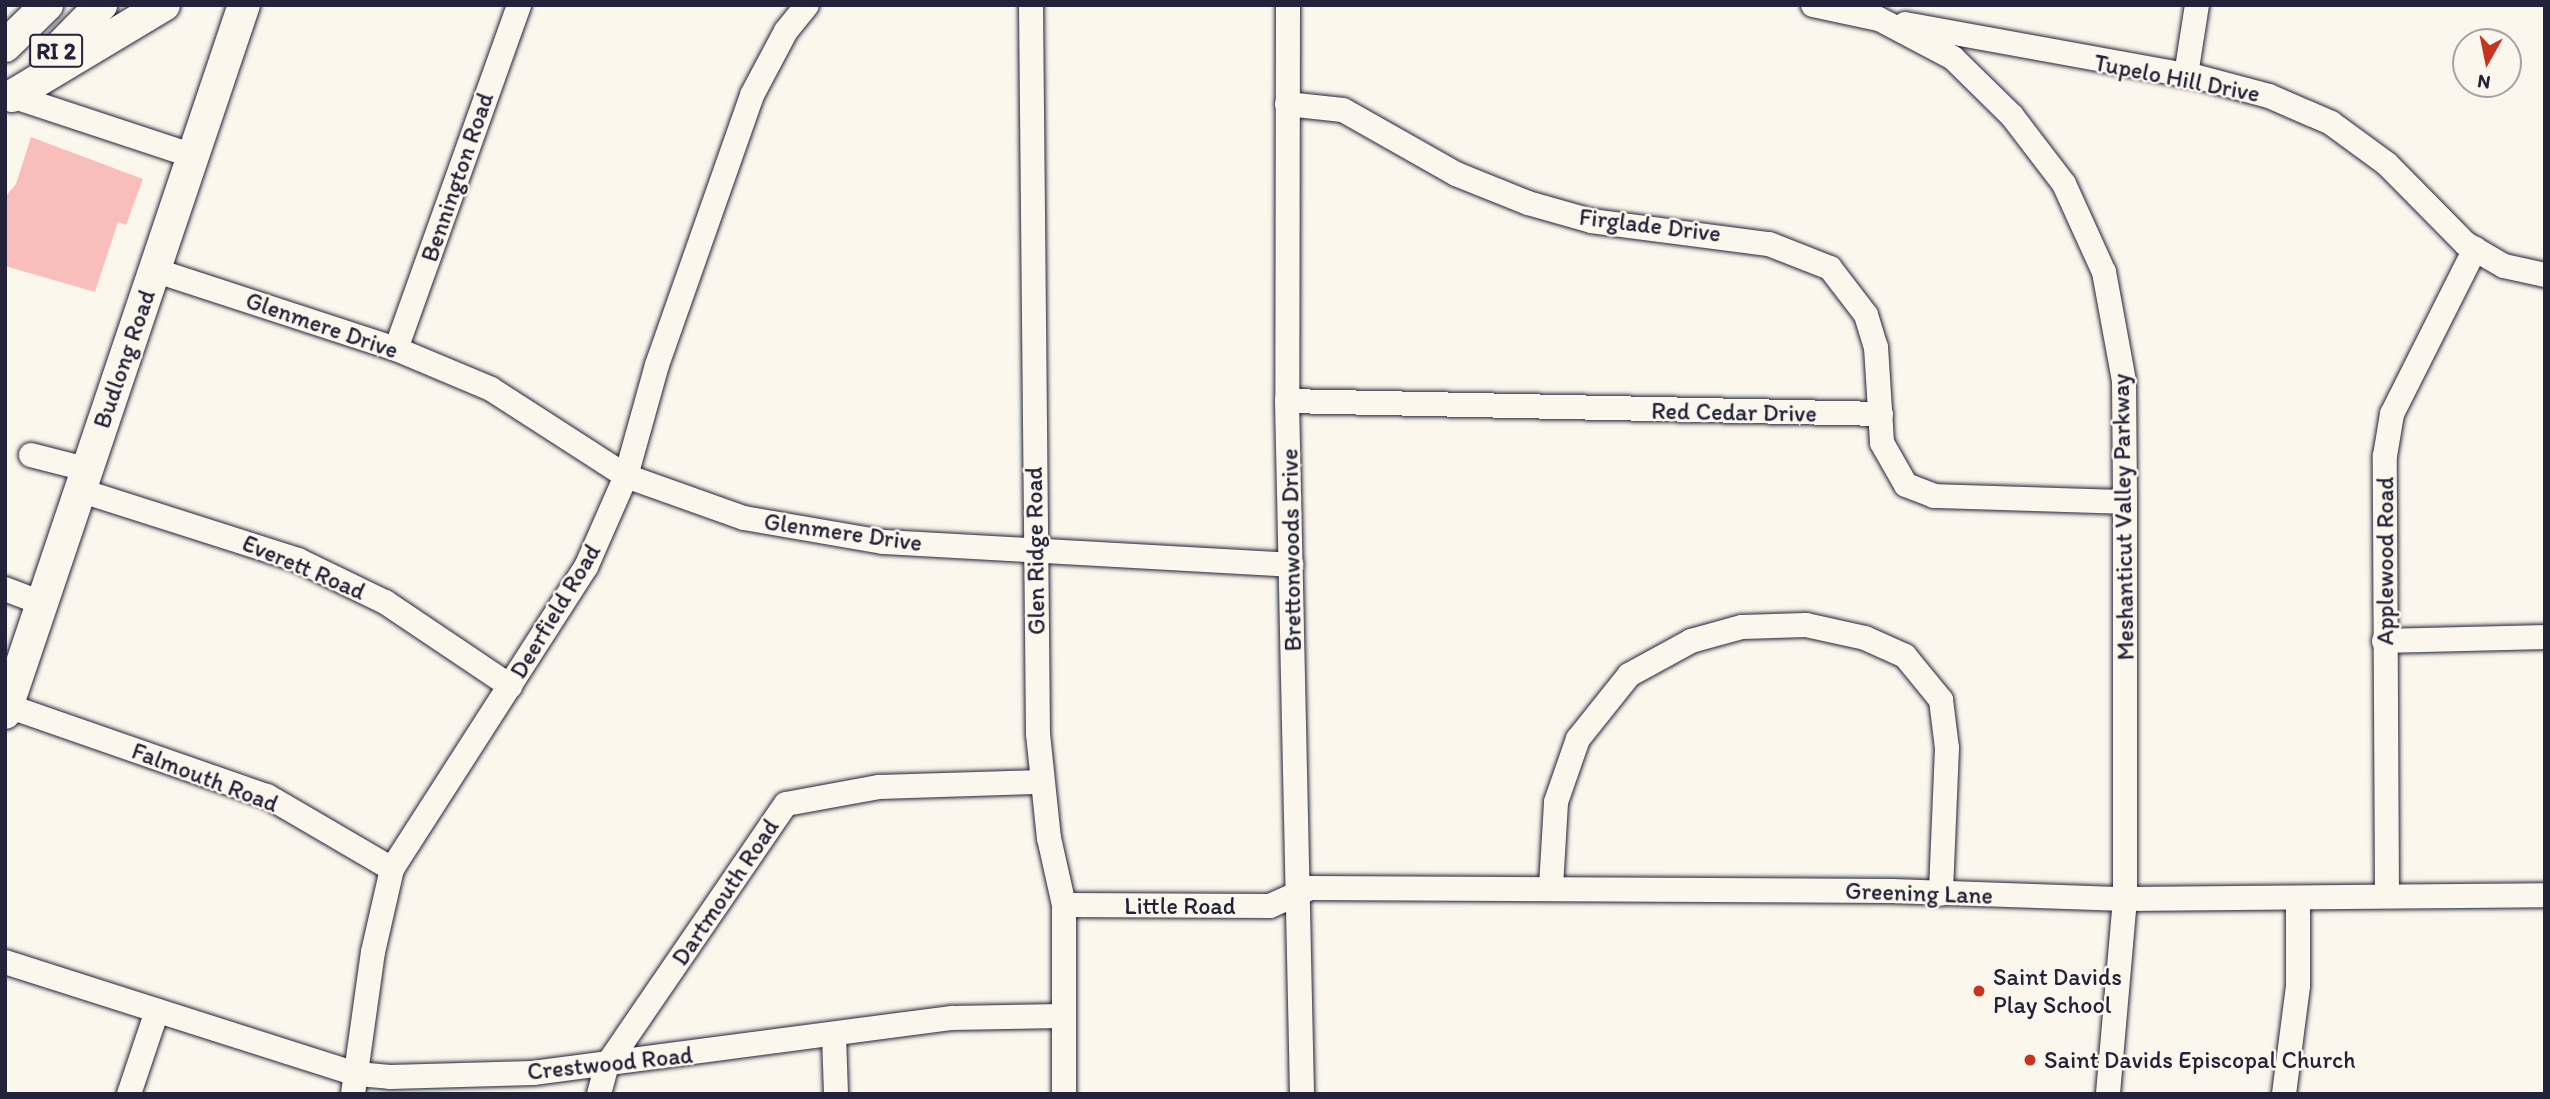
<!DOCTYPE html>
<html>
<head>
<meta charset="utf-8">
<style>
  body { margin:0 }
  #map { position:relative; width:2550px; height:1099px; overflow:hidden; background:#fbf7ec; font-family:Itim,sans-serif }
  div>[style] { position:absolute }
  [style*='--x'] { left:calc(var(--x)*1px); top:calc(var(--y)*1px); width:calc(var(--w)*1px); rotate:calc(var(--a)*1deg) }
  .building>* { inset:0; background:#fabeba }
  .roads { filter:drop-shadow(0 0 2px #22223b) drop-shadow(0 0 2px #22223b) }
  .minor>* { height:24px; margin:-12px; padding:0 12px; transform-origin:12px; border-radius:12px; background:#fbf7ec }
  .major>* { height:32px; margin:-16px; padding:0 16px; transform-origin:16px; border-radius:16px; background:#fbf7ec }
  .dots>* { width:19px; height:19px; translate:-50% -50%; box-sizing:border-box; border:4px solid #fbf7ec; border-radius:50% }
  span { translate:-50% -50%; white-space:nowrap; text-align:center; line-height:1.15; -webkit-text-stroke:5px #fbf7ec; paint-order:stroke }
  .shield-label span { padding:2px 5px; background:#fbf7ec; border:2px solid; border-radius:5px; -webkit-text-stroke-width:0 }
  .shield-label { font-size:23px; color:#22223b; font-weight:700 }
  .street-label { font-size:24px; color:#22223b }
  .poi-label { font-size:24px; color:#22223b }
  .left { translate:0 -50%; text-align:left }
  .frame { position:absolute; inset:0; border:7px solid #22223b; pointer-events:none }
  .north { position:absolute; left:2452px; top:28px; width:70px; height:70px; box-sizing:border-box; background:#fbf7ec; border:2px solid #a4a2a5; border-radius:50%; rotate:189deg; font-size:19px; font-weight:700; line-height:28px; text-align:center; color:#22223b }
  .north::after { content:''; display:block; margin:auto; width:24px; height:32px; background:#c8321e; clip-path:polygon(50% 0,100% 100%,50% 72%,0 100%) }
</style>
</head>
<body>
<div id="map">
  <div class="building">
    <i style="clip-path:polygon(31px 137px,143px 179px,126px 225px,118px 222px,95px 292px,5px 266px,5px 197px,16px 184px)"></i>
  </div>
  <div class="roads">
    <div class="minor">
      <i style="--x:1031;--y:5;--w:729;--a:89.45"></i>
      <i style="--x:1038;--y:734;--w:105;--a:84"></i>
      <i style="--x:1049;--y:838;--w:69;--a:77.4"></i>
      <i style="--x:1064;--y:905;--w:189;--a:90"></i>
      <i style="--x:1288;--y:5;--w:396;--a:90.1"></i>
      <i style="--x:1287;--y:401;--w:693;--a:88.76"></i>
      <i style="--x:1813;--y:5;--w:67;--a:12"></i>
      <i style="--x:1879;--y:19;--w:84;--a:27.8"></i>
      <i style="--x:1953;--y:58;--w:83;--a:44.5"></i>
      <i style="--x:2012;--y:116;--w:86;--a:52.6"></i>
      <i style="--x:2064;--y:184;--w:97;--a:65.6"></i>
      <i style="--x:2104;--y:272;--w:111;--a:79.6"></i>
      <i style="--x:2124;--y:381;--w:121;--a:89.5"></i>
      <i style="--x:2125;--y:502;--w:397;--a:90"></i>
      <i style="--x:2125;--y:899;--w:196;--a:95"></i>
      <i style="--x:1905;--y:24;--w:298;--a:10.3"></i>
      <i style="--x:2198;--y:77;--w:73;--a:15"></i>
      <i style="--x:2269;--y:96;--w:68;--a:23.5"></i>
      <i style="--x:2331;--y:123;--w:69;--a:36.2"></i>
      <i style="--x:2387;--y:164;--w:112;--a:45.4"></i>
      <i style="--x:2466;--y:244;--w:44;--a:30.1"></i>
      <i style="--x:2504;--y:266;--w:42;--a:12.4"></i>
      <i style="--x:2186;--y:75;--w:71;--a:-81.1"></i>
      <i style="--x:12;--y:96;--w:191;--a:18.3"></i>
      <i style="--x:1287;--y:104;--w:56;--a:6.1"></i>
      <i style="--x:1343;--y:110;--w:130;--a:29.5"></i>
      <i style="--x:1456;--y:174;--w:78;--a:21.9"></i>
      <i style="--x:1528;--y:203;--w:66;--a:15.9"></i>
      <i style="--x:1591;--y:221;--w:179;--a:7.4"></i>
      <i style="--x:1769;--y:244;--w:66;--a:21.5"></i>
      <i style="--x:1830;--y:268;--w:59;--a:52.5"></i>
      <i style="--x:1866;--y:315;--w:34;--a:73"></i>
      <i style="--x:1876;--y:347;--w:96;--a:86.4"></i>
      <i style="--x:1882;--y:443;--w:48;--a:60.3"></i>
      <i style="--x:1906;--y:485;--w:30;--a:21"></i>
      <i style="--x:1934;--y:496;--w:191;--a:1.8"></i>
      <i style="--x:154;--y:270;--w:255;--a:18.1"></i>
      <i style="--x:396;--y:349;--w:103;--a:22.8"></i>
      <i style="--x:491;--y:389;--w:161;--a:32.8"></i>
      <i style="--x:626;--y:476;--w:125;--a:19.6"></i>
      <i style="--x:744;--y:518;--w:141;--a:9.8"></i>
      <i style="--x:883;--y:542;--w:409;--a:3.2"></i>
      <i style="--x:396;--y:349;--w:365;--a:-70.3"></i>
      <i style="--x:1287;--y:401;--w:594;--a:1.25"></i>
      <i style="--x:31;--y:455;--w:57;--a:14.3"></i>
      <i style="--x:79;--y:490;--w:230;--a:17.7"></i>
      <i style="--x:298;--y:560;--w:97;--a:25.8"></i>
      <i style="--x:385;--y:602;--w:151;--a:33.9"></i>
      <i style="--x:5;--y:589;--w:40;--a:21"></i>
      <i style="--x:2384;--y:641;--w:161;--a:-1.4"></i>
      <i style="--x:8;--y:706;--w:274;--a:19.2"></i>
      <i style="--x:267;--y:796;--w:145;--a:30.3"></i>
      <i style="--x:1551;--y:887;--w:85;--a:-86.6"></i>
      <i style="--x:1556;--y:802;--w:67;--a:-70.8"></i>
      <i style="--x:1578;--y:739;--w:82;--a:-51.4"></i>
      <i style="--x:1629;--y:675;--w:71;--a:-28.7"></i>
      <i style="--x:1691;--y:641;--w:53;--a:-15.4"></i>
      <i style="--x:1742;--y:627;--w:64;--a:-1.8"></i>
      <i style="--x:1806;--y:625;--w:60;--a:12.4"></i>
      <i style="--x:1865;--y:638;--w:44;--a:24.2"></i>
      <i style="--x:1905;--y:656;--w:57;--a:50.7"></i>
      <i style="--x:1941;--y:700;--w:48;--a:82.9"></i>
      <i style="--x:1947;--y:748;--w:146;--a:92.4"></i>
      <i style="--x:2387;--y:893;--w:437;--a:-90.3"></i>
      <i style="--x:2385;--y:456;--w:43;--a:-80.5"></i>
      <i style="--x:2392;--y:414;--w:185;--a:-63.3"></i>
      <i style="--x:1064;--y:905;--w:206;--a:0.3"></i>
      <i style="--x:1270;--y:906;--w:44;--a:-24.2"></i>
      <i style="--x:1310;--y:888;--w:582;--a:0.3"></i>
      <i style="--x:1892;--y:891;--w:233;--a:2"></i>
      <i style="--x:2125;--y:899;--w:420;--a:-0.5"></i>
      <i style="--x:5;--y:962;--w:369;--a:17.7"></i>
      <i style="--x:357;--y:1074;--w:33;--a:5"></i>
      <i style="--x:390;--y:1077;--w:143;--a:-1.6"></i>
      <i style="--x:533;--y:1073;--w:423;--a:-7.5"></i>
      <i style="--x:952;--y:1018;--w:109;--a:-1.1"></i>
      <i style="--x:834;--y:1036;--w:58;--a:88"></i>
      <i style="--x:129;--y:1094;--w:88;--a:-71.4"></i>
      <i style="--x:353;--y:1094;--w:143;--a:-82"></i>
      <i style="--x:373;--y:952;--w:85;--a:-77.1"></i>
      <i style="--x:392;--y:869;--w:359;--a:-57.3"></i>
      <i style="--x:586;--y:567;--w:99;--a:-66.3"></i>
      <i style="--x:626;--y:476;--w:115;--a:-74.4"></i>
      <i style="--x:657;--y:365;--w:286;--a:-70.6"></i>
      <i style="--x:752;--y:95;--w:72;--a:-62"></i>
      <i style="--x:786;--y:31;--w:33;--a:-51"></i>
      <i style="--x:599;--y:1094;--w:30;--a:-75"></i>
      <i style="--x:607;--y:1065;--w:316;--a:-55.6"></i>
      <i style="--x:786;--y:804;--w:95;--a:-10.4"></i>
      <i style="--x:879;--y:787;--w:163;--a:-1.8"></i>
      <i style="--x:2284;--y:1094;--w:109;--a:-82.6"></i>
      <i style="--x:2298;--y:986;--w:88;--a:-90"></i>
    </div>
    <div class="major">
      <i style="--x:5;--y:46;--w:59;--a:-44.3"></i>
      <i style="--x:48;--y:59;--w:76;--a:-45.5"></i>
      <i style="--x:12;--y:96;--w:177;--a:-30.9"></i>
      <i style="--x:5;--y:713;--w:747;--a:-71.35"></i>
    </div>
  </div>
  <div class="dots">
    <i style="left:1979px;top:991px;background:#c8321e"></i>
    <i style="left:2030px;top:1060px;background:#c8321e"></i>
  </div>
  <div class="shield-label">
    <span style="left:56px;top:51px">RI 2</span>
  </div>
  <div class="street-label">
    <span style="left:2177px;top:78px;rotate:11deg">Tupelo Hill Drive</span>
    <span style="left:457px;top:177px;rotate:-71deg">Bennington Road</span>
    <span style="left:1650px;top:225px;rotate:7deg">Firglade Drive</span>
    <span style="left:322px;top:325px;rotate:19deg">Glenmere Drive</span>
    <span style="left:124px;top:359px;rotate:-71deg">Budlong Road</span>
    <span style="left:1734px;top:412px;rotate:1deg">Red Cedar Drive</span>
    <span style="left:2123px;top:517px;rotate:-91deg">Meshanticut Valley Parkway</span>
    <span style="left:843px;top:532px;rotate:8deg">Glenmere Drive</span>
    <span style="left:1291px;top:550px;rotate:-91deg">Brettonwoods Drive</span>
    <span style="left:1035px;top:551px;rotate:-91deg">Glen Ridge Road</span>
    <span style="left:2385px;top:561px;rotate:-90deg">Applewood Road</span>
    <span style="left:304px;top:567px;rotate:23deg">Everett Road</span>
    <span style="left:555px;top:611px;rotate:-59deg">Deerfield Road</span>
    <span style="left:205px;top:777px;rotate:21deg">Falmouth Road</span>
    <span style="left:725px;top:892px;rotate:-56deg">Dartmouth Road</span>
    <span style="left:1919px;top:893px;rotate:2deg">Greening Lane</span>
    <span style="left:1180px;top:906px">Little Road</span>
    <span style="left:610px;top:1063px;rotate:-6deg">Crestwood Road</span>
  </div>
  <div class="poi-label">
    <span class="left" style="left:1993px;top:991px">Saint Davids<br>Play School</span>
    <span class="left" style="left:2044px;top:1060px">Saint Davids Episcopal Church</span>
  </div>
  <div class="frame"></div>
  <div class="north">N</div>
</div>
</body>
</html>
